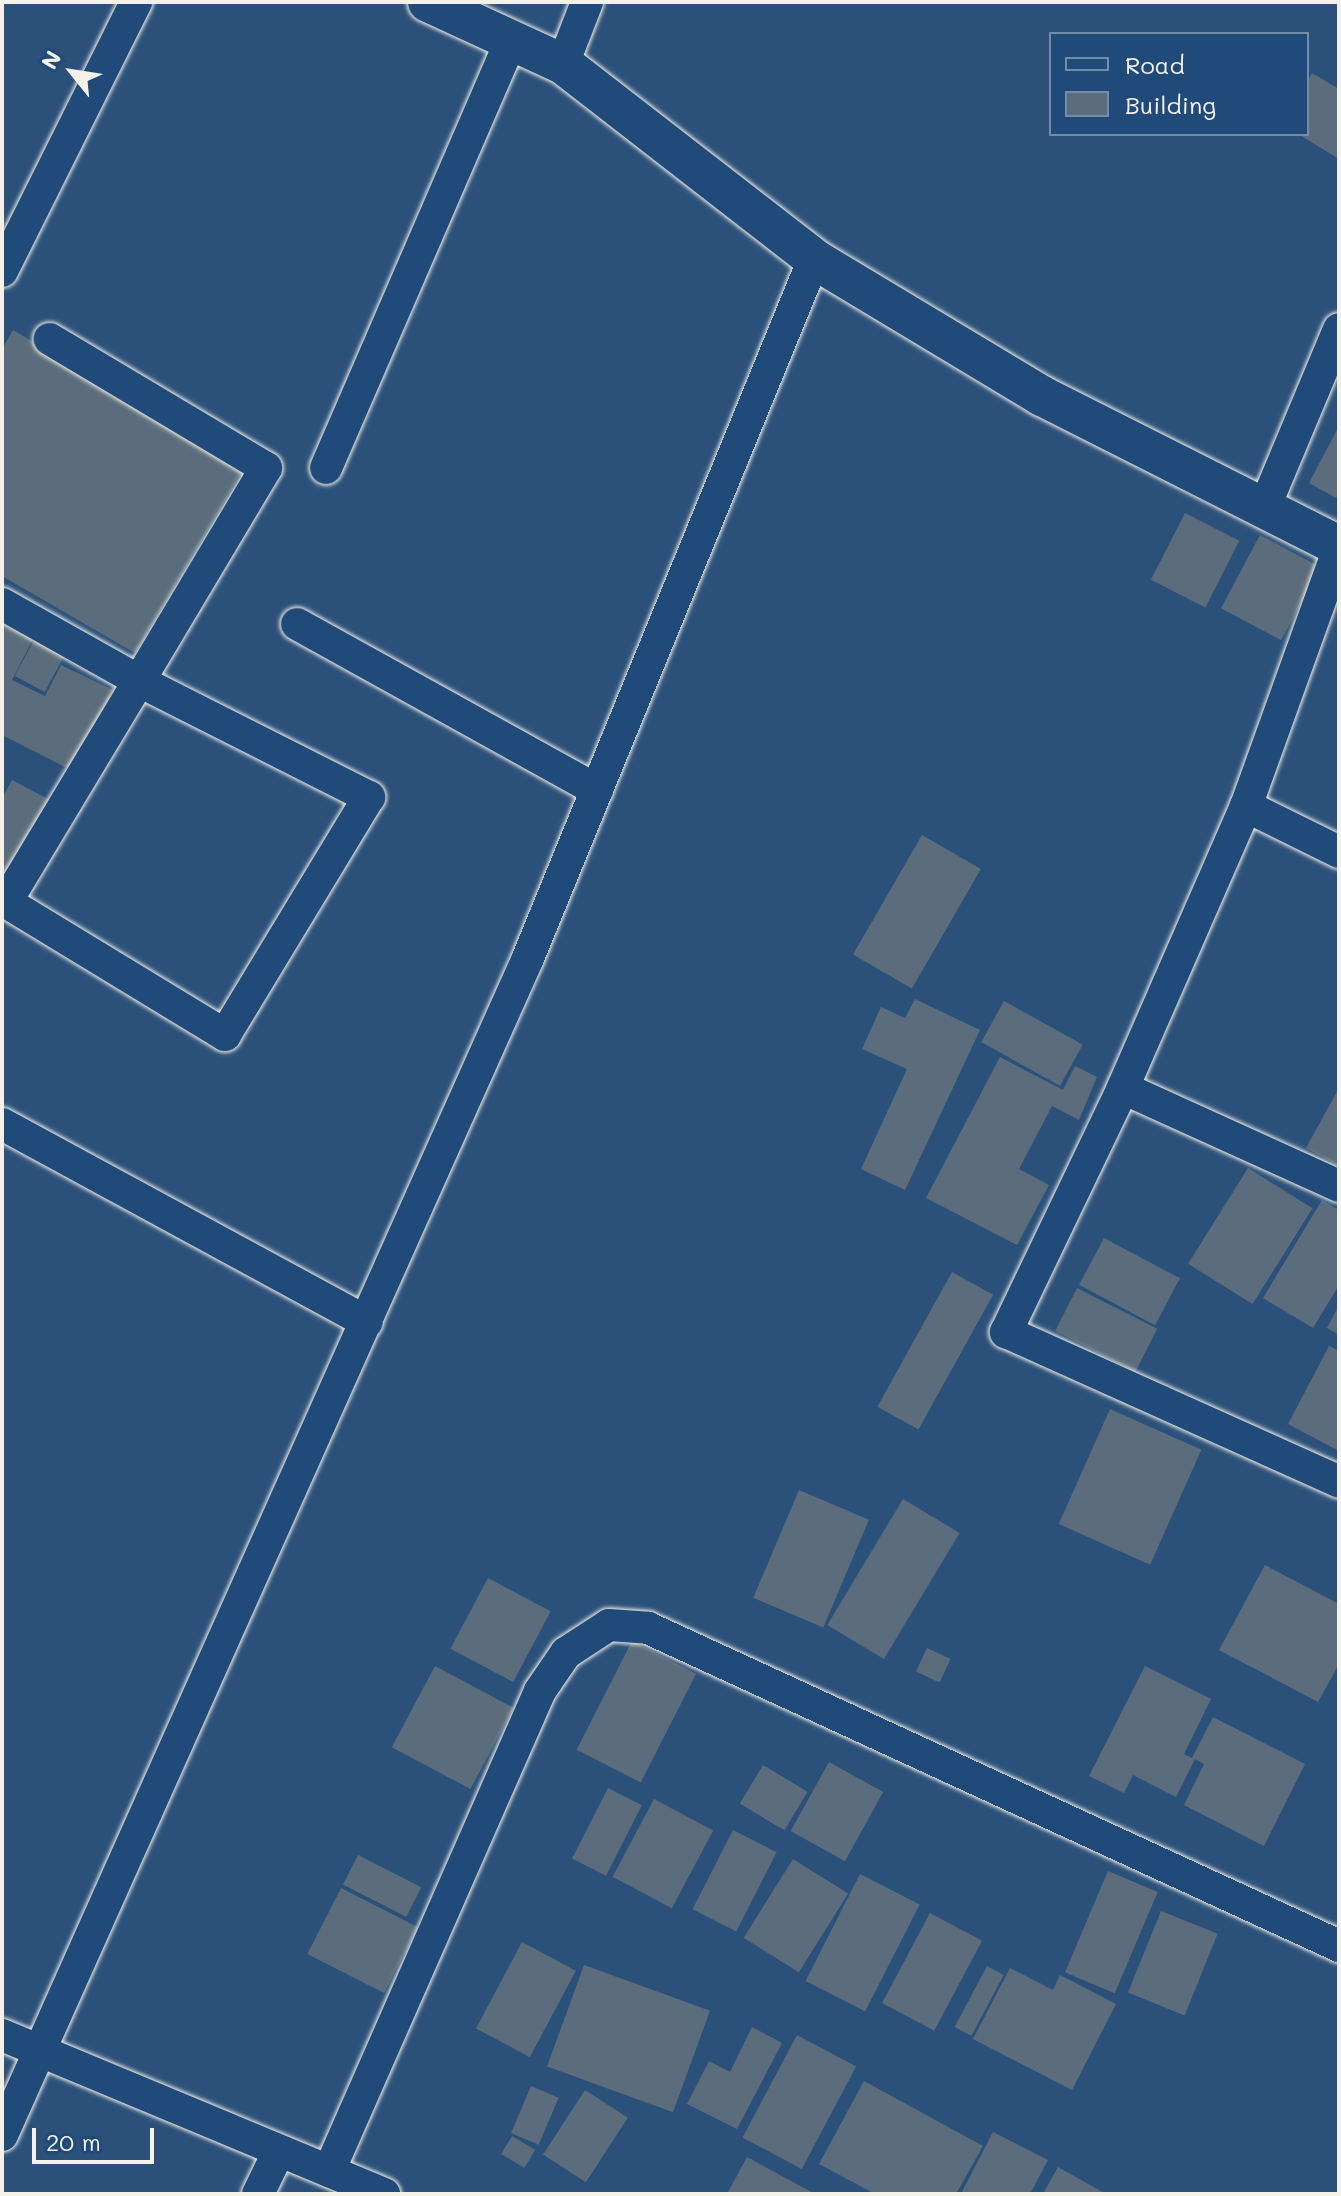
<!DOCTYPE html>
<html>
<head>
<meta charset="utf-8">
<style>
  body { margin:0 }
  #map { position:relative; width:1341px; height:2196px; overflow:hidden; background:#2b517a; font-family:Mali,sans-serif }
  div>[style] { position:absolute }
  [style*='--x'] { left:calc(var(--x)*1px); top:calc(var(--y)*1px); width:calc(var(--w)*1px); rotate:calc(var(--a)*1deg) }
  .building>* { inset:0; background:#5b6d7c; transform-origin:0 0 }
  .roads { filter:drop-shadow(0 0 2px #f4f1e8) drop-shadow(0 0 2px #f4f1e8) }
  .minor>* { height:32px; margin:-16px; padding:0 16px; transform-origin:16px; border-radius:16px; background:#1f4a7a }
  .tertiary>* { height:40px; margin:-20px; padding:0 20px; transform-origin:20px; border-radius:20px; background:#1f4a7a }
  span { translate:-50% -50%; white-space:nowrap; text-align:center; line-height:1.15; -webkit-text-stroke:8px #1f4a7a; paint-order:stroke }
  .frame { position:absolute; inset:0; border:4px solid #f4f1e8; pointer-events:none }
  .legend { position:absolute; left:1049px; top:32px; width:260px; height:104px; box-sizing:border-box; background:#1f4a7a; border:2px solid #748da6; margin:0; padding:10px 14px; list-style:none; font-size:24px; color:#f4f1e8 }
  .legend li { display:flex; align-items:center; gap:16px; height:40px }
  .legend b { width:40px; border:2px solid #748da6 }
  .north { position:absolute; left:32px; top:32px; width:80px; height:80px; -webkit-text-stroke:6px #1f4a7a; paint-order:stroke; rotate:300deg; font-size:22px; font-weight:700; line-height:32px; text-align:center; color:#f4f1e8 }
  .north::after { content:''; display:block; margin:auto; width:28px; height:36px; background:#f4f1e8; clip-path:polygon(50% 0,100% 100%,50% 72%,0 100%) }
  .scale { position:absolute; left:32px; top:2128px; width:122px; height:36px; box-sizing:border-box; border:4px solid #f4f1e8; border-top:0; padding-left:10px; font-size:24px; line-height:28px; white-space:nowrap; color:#f4f1e8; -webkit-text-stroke:6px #1f4a7a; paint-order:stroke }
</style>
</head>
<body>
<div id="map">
  <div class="building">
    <i style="clip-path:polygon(1312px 73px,1339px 89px,1339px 159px,1298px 134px,1307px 134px,1307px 82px)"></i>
    <i style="clip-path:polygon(13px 330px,245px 466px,135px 653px,2px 576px,2px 349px)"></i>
    <i style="clip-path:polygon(1339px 426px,1339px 493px,1336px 498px,1309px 483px)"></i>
    <i style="left:1185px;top:513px;width:61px;height:75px;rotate:27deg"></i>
    <i style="left:1260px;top:535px;width:68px;height:83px;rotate:28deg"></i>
    <i style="clip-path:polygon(2px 624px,33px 639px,12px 680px,45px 696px,61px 665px,113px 690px,73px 771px,2px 735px)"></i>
    <i style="left:35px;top:638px;width:34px;height:43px;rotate:28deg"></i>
    <i style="clip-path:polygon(12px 780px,52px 801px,10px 881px,2px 877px,2px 798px)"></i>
    <i style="left:922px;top:835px;width:68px;height:138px;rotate:30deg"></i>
    <i style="clip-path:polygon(915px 999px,980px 1030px,905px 1190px,861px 1169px,907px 1069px,862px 1049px,881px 1007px,905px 1018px)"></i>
    <i style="left:1004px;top:1001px;width:90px;height:47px;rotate:29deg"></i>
    <i style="clip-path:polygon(1000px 1057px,1063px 1090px,1075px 1066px,1097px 1077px,1079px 1120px,1052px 1106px,1019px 1169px,1049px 1185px,1017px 1245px,926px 1198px)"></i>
    <i style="clip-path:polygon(1339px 1088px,1339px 1166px,1306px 1148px)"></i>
    <i style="left:1248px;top:1168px;width:76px;height:113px;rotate:32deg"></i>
    <i style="clip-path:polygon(1322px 1200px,1339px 1210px,1339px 1285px,1313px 1328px,1263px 1298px)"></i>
    <i style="left:1104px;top:1238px;width:86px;height:53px;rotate:28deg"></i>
    <i style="left:952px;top:1272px;width:47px;height:154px;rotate:29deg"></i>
    <i style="left:1077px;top:1288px;width:90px;height:48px;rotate:27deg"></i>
    <i style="clip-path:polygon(1339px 1305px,1339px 1335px,1327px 1328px)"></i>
    <i style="clip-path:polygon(1329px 1346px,1339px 1351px,1339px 1451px,1288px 1424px)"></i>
    <i style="left:1110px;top:1409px;width:100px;height:126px;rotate:24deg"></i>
    <i style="left:799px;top:1490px;width:76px;height:117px;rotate:23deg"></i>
    <i style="left:903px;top:1499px;width:66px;height:147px;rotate:31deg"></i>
    <i style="clip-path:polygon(1265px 1565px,1339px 1604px,1339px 1664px,1318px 1702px,1219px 1650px)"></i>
    <i style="left:488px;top:1578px;width:71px;height:80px;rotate:28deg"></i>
    <i style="left:632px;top:1641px;width:72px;height:122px;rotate:27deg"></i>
    <i style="left:927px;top:1648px;width:26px;height:26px;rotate:25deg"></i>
    <i style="left:435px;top:1666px;width:89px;height:92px;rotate:28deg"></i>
    <i style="clip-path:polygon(1145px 1666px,1211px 1699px,1184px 1754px,1192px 1758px,1213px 1717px,1305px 1764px,1264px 1846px,1184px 1805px,1204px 1764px,1195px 1759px,1176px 1797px,1133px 1775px,1124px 1793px,1089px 1776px)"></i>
    <i style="left:829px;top:1762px;width:62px;height:79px;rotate:29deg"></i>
    <i style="left:763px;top:1765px;width:52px;height:45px;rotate:31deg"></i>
    <i style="left:608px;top:1788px;width:38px;height:79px;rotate:27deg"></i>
    <i style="left:654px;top:1799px;width:67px;height:88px;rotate:28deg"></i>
    <i style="left:733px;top:1830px;width:49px;height:89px;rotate:27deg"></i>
    <i style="left:358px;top:1855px;width:71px;height:33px;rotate:27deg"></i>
    <i style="left:793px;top:1859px;width:65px;height:93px;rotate:32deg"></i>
    <i style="left:1108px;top:1871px;width:54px;height:110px;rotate:23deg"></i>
    <i style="left:860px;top:1874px;width:67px;height:120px;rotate:27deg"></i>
    <i style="left:341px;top:1888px;width:86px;height:74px;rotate:27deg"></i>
    <i style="left:1161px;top:1911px;width:61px;height:88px;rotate:22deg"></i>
    <i style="left:930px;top:1913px;width:59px;height:102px;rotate:28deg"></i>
    <i style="left:522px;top:1942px;width:61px;height:98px;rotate:28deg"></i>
    <i style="left:584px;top:1965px;width:134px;height:108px;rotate:20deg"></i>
    <i style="left:987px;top:1966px;width:19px;height:69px;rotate:28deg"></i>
    <i style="clip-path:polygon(1010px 1968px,1053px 1990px,1060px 1975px,1116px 2004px,1072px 2090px,973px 2039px)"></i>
    <i style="clip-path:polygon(752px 2027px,782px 2043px,737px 2129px,687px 2104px,709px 2061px,730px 2072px)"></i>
    <i style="left:797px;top:2035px;width:67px;height:116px;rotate:28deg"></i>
    <i style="clip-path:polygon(864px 2081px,983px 2146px,956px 2194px,875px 2194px,819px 2164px)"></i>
    <i style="left:531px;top:2086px;width:30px;height:51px;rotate:23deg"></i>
    <i style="left:585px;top:2090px;width:51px;height:77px;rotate:33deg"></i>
    <i style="clip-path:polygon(993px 2132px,1048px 2160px,1030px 2194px,961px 2194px)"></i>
    <i style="left:512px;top:2136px;width:27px;height:21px;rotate:31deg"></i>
    <i style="clip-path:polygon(747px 2157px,815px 2194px,727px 2194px)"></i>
    <i style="clip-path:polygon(1058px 2167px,1106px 2194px,1043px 2194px)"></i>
  </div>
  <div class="roads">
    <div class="minor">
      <i style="--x:563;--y:64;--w:66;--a:-68.8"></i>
      <i style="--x:2;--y:271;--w:301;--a:-63.5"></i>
      <i style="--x:326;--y:468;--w:466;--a:-66.6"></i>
      <i style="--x:1263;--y:511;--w:197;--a:-67.3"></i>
      <i style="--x:1339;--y:548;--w:274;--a:109.8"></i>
      <i style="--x:1246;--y:806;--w:308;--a:113.6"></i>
      <i style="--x:1123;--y:1088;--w:271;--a:115.6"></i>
      <i style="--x:1006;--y:1332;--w:365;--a:24.2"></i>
      <i style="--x:2;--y:604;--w:157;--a:29.3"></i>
      <i style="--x:139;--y:681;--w:258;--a:26.8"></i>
      <i style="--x:369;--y:797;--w:278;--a:121.2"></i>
      <i style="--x:225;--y:1035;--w:256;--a:-148.7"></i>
      <i style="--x:6;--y:902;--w:258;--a:-59"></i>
      <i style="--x:139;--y:681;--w:248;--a:-59.2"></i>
      <i style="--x:266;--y:468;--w:252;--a:-149.2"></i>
      <i style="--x:297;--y:624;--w:343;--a:29"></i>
      <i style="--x:1246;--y:806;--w:104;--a:26.3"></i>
      <i style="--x:1123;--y:1088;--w:237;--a:24.4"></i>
      <i style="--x:2;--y:1124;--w:415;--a:28.5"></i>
      <i style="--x:2;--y:2035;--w:414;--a:22.6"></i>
      <i style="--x:2;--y:2135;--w:1289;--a:-65.92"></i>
      <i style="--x:528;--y:958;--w:755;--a:-67.75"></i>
      <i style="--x:329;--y:2171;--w:524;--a:-66.27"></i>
      <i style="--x:540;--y:1691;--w:46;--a:-55.6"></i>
      <i style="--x:566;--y:1653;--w:51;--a:-33.1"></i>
      <i style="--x:609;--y:1625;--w:39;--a:4"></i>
      <i style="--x:648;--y:1628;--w:761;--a:24.71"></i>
      <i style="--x:258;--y:2194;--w:48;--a:-64"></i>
    </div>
    <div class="tertiary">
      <i style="--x:428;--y:2;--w:149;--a:24.7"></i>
      <i style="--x:563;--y:64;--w:318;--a:37.8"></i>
      <i style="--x:814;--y:259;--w:266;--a:31"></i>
      <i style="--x:1042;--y:396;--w:333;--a:26.8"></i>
    </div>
  </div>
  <div class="frame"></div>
  <ul class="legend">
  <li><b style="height:10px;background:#1f4a7a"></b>Road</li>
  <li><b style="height:22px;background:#5b6d7c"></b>Building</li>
  </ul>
  <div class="north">N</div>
  <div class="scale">20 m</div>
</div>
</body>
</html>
